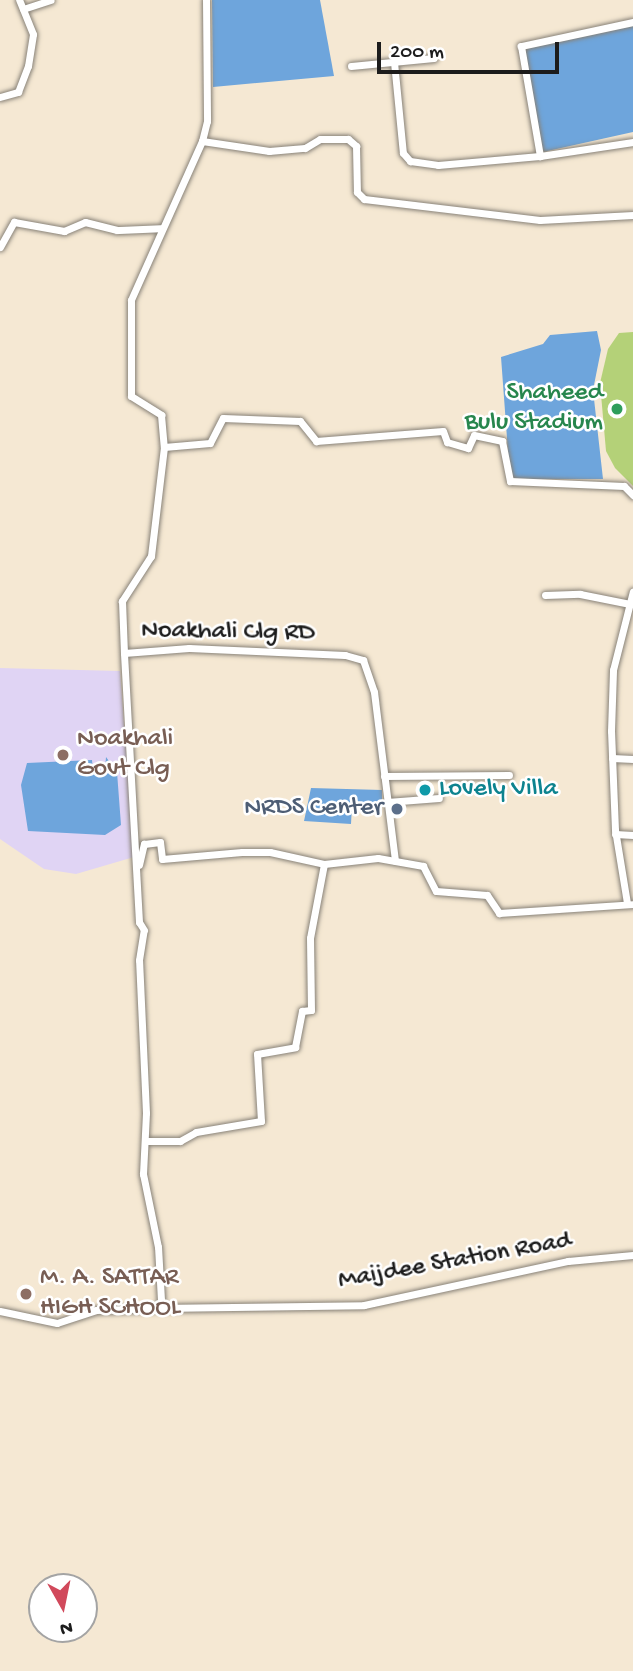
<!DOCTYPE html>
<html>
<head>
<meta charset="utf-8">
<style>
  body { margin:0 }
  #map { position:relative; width:633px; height:1671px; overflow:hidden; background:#f5e8d3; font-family:"Gochi Hand",sans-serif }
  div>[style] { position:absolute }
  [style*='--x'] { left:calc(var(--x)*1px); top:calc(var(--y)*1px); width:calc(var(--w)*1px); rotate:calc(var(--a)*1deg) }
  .built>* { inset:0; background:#e0d4f4 }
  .green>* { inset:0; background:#b4d178 }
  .water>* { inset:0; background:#6ea5dc }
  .roads { filter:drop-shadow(0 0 2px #888278) drop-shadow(0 0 2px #888278) }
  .minor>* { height:7px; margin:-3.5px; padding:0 3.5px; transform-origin:3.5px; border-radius:3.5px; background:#fff }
  .dots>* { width:19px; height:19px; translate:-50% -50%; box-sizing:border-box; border:4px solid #fff; border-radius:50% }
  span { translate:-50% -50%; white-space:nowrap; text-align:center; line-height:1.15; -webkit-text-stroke:5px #fff; paint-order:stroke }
  .leisure-label { font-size:26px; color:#27864d }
  .right { translate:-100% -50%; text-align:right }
  .street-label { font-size:26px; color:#1c1c1c }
  .education-label { font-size:26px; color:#785e54 }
  .left { translate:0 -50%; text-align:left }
  .culture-label { font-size:26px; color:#0d838f }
  .service-label { font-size:26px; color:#4e5e75 }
  .north { position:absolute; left:28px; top:1573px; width:70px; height:70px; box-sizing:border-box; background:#fff; border:2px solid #a4a4a4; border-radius:50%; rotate:171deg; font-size:19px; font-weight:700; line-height:28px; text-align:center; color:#1c1c1c }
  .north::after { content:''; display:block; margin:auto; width:24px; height:32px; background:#d1495b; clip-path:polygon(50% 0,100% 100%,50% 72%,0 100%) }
  .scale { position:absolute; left:377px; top:42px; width:182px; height:32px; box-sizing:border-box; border:4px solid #1c1c1c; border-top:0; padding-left:9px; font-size:21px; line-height:24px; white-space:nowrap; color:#1c1c1c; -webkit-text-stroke:5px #fff; paint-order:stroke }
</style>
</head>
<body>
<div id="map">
  <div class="built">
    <i style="clip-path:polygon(0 668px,120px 671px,134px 857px,76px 874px,44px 869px,0 839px)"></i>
  </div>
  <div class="green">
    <i style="clip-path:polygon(633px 332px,633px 486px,615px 468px,606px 451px,600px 383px,608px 349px,619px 333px)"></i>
  </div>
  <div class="water">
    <i style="clip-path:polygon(212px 0,320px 0,334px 76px,213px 87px)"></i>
    <i style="clip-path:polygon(633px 25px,633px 132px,543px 152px,524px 49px)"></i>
    <i style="clip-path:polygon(597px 331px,601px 350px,593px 390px,603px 479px,510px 479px,501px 357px,543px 344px,550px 335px)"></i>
    <i style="clip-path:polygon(106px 757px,117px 772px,121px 825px,105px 835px,28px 831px,21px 785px,27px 763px,92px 760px,93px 771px,105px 770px)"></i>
    <i style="clip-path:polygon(311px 788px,382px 790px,382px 803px,352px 806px,351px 824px,304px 821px)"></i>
  </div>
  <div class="roads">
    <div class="minor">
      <i style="--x:206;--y:0;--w:121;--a:89.5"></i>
      <i style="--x:207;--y:121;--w:21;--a:104"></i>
      <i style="--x:202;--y:141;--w:174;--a:114.1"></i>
      <i style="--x:131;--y:300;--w:96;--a:90"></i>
      <i style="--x:131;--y:396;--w:36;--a:32"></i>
      <i style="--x:161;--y:415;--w:32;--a:85"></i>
      <i style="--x:164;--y:447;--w:110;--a:96.8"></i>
      <i style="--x:151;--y:556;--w:54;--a:122.8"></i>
      <i style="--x:122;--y:601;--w:52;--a:87.8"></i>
      <i style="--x:124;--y:653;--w:65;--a:-4.4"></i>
      <i style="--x:189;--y:648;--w:156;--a:2.6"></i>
      <i style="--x:345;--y:655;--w:19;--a:16"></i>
      <i style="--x:363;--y:660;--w:34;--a:71"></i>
      <i style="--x:374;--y:692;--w:170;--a:82.9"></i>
      <i style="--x:23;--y:9;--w:29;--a:-18"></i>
      <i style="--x:633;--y:22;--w:115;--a:167.9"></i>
      <i style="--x:521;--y:46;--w:112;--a:80.2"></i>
      <i style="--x:540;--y:156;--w:94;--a:-8.6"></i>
      <i style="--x:394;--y:62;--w:91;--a:84.4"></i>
      <i style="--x:403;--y:153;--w:11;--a:49"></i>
      <i style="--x:410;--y:161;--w:28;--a:8"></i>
      <i style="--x:438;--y:165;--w:102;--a:-5"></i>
      <i style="--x:351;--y:66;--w:83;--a:-5.5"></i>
      <i style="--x:0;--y:97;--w:19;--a:-16"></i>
      <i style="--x:18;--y:92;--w:28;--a:-69"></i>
      <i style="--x:28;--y:66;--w:32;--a:-81"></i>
      <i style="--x:33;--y:34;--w:37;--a:-112"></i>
      <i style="--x:202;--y:141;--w:68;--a:8.5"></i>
      <i style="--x:269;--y:151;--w:36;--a:-5"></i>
      <i style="--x:305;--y:148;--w:17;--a:-31"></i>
      <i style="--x:320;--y:139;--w:28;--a:0"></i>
      <i style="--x:348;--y:139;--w:11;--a:41"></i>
      <i style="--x:356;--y:146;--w:46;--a:88.8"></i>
      <i style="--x:357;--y:192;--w:10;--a:45"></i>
      <i style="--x:364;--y:199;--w:177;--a:6.8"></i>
      <i style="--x:540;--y:220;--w:93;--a:-3.1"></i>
      <i style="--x:0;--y:247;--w:29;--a:-61"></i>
      <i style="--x:14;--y:222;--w:51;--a:10.2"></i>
      <i style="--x:64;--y:231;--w:23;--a:-23"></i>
      <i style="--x:85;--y:222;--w:33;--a:14"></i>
      <i style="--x:117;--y:230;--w:45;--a:-2.5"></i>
      <i style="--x:164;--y:447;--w:46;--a:-5"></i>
      <i style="--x:210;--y:443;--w:28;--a:-63"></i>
      <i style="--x:223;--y:418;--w:77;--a:2.2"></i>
      <i style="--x:300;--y:421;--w:26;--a:51"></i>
      <i style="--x:316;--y:441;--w:127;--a:-4.5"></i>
      <i style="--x:443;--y:431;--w:12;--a:70"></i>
      <i style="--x:447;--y:442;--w:22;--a:16"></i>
      <i style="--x:468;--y:448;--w:14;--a:-65"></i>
      <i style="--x:474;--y:435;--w:29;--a:12"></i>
      <i style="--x:502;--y:441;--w:41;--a:78.7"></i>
      <i style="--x:510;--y:481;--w:114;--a:2.5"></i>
      <i style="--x:624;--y:486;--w:13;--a:45"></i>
      <i style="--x:545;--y:595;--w:35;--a:-2"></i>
      <i style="--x:580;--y:594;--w:51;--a:11.3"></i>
      <i style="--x:612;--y:758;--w:21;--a:3"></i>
      <i style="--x:384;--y:776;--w:125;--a:-0.5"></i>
      <i style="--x:387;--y:802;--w:52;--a:-4.4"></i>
      <i style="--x:615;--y:834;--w:18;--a:3"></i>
      <i style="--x:139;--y:865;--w:22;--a:-77"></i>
      <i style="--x:144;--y:844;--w:16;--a:-7"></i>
      <i style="--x:160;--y:842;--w:17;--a:83"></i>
      <i style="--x:162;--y:859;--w:80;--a:-5"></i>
      <i style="--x:242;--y:852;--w:28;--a:0"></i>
      <i style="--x:270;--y:852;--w:55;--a:12.5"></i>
      <i style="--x:324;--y:864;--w:54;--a:-6.3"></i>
      <i style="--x:378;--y:858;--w:46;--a:10.1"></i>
      <i style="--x:423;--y:866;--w:28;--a:63"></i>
      <i style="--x:436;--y:891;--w:51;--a:4.5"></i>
      <i style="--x:487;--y:895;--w:22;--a:56"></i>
      <i style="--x:499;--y:913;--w:134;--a:-3.8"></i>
      <i style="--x:627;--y:903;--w:74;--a:-99.3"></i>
      <i style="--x:615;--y:830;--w:99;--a:-92.3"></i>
      <i style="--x:611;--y:731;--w:61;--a:-88.1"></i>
      <i style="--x:613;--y:670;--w:81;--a:-75.8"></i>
      <i style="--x:145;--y:1141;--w:35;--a:0"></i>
      <i style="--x:180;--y:1141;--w:18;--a:-29"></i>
      <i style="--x:196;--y:1132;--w:66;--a:-9.6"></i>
      <i style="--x:261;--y:1121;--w:67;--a:-93.4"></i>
      <i style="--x:257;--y:1054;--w:39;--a:-10"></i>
      <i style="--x:295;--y:1047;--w:37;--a:-79"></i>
      <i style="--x:302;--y:1011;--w:9;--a:-6"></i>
      <i style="--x:311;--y:1010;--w:72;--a:-90.8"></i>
      <i style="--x:310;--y:938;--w:75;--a:-79.3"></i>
      <i style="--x:159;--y:1308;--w:205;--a:-0.8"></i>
      <i style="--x:364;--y:1305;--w:209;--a:-12.2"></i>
      <i style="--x:568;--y:1261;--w:65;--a:-5.3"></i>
      <i style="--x:0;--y:1311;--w:58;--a:11.9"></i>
      <i style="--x:57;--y:1323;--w:41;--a:-18.4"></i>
      <i style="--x:96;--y:1310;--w:63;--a:-1.8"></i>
      <i style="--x:159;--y:1308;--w:8;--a:-76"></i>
      <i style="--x:161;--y:1300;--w:53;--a:-93.2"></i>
      <i style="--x:158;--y:1247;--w:75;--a:-101.6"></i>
      <i style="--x:143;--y:1174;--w:61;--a:-87.2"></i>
      <i style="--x:146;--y:1113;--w:153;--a:-92.6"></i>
      <i style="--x:139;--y:960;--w:30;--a:-81"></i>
      <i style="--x:144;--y:930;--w:9;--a:-122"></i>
      <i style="--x:139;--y:922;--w:269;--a:-93.2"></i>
    </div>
  </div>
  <div class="dots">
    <i style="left:617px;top:409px;background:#2e9e5b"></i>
    <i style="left:63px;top:755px;background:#8d6e63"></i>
    <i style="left:425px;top:790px;background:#0f9aa8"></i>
    <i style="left:397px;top:809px;background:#5c6f8a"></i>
    <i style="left:26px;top:1294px;background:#8d6e63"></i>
  </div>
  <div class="leisure-label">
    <span class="right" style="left:603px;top:409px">Shaheed<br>Bulu Stadium</span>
  </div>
  <div class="street-label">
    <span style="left:228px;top:633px;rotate:1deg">Noakhali Clg RD</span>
    <span style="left:455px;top:1262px;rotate:-10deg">Maijdee Station Road</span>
  </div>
  <div class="education-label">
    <span class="left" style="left:77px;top:755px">Noakhali<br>Govt Clg</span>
    <span class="left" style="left:40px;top:1294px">M. A. SATTAR<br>HIGH SCHOOL</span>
  </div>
  <div class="culture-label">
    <span class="left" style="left:439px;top:790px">Lovely Villa</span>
  </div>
  <div class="service-label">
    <span class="right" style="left:383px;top:809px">NRDS Center</span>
  </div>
  <div class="north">N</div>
  <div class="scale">200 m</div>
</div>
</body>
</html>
